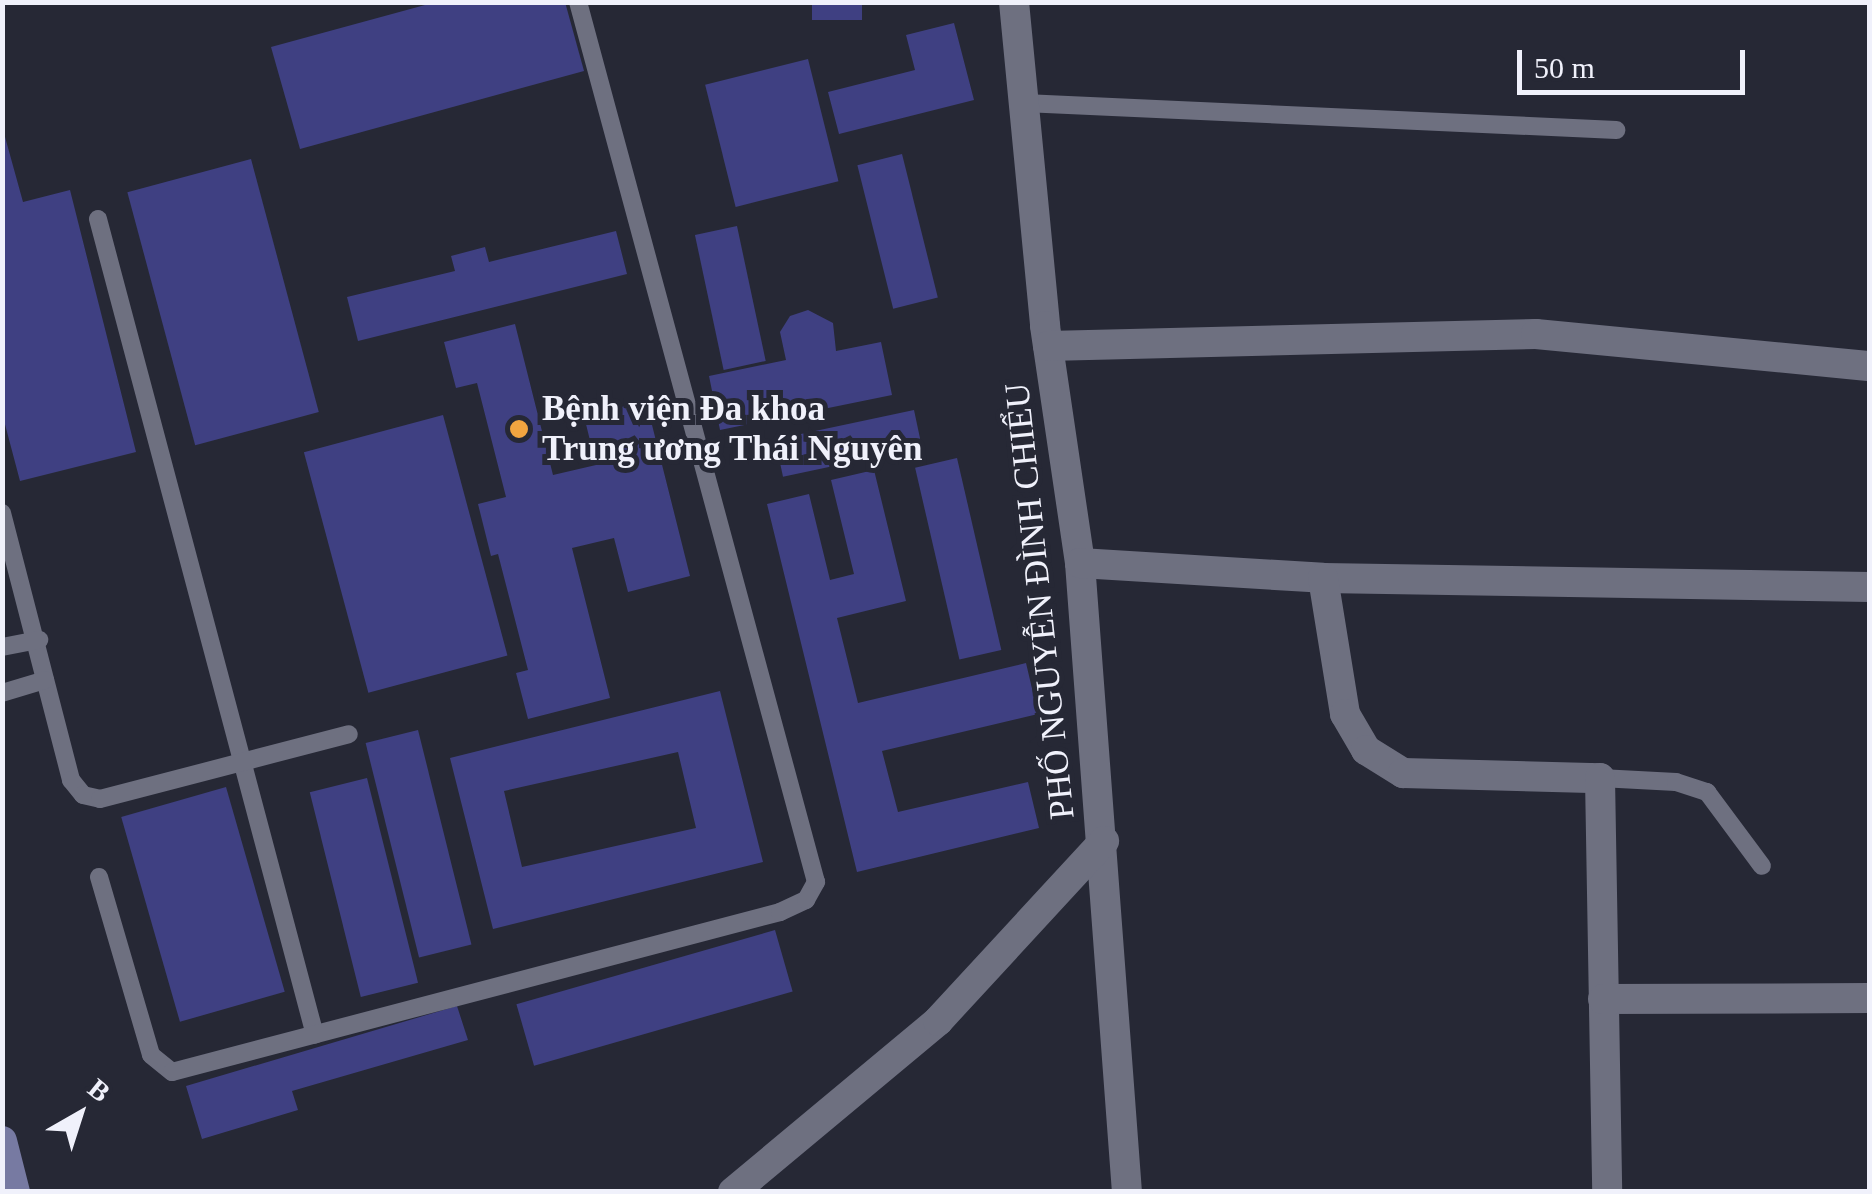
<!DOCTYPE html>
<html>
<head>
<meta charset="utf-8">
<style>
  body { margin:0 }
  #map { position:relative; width:1872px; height:1194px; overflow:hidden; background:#262835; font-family:Georgia,serif }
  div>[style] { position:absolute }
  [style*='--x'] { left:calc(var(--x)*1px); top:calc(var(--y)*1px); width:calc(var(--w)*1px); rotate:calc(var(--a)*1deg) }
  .building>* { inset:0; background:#3f4082; transform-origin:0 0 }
  .service>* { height:18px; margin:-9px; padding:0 9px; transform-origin:9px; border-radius:9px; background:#6e7080 }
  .minor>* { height:30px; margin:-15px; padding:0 15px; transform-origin:15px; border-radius:15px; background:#6e7080 }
  .secondary>* { height:30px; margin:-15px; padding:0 15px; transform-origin:15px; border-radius:15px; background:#777aa2 }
  .dots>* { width:28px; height:28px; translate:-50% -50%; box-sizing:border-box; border:5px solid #262835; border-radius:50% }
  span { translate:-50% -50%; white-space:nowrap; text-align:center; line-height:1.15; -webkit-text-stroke:10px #262835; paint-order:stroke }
  .poi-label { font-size:35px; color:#f0f1fb; font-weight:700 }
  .left { translate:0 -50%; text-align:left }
  .street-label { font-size:35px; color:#f0f1fb }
  .frame { position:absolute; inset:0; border:5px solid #f0f1fb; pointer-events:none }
  .north { position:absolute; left:30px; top:1064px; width:100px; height:100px; -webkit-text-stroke:8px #262835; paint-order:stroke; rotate:39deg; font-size:28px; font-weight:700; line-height:40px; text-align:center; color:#f0f1fb }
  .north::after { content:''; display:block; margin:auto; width:35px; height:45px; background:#f0f1fb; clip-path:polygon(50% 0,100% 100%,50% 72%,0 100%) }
  .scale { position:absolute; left:1517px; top:50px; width:228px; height:45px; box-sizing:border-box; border:5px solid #f0f1fb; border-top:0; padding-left:12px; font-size:30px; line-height:35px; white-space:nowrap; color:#f0f1fb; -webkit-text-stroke:8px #262835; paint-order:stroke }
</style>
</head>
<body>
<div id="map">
  <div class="building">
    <i style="clip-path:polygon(436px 2px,565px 2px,584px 71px,300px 149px,271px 47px)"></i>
    <i style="left:812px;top:2px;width:50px;height:18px"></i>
    <i style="clip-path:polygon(954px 23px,974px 100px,839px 134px,828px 92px,915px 70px,906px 35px)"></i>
    <i style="left:808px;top:59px;width:126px;height:106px;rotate:76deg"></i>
    <i style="clip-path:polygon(2px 126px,23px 202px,70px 190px,136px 452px,20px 481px,2px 413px)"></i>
    <i style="left:902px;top:154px;width:148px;height:46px;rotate:76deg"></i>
    <i style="left:251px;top:159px;width:262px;height:128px;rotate:75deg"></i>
    <i style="left:737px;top:226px;width:138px;height:43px;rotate:78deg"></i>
    <i style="clip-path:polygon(616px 231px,627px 274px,358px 341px,347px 297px,455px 271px,451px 256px,485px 247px,489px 262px)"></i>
    <i style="clip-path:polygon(808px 310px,833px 323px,836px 351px,881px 342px,892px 395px,720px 430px,709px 376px,786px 360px,780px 332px,790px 316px)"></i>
    <i style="clip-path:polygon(515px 324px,553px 475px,596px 465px,584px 416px,646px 401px,690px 576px,628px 592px,614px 538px,572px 548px,610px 698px,528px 719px,516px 673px,528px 670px,498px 554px,491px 556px,478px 504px,506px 497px,477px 383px,456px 388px,444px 342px)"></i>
    <i style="left:914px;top:410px;width:38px;height:142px;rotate:78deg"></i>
    <i style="left:443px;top:415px;width:249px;height:144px;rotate:75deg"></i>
    <i style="left:957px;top:458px;width:197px;height:43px;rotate:77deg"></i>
    <i style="clip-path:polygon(874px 470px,906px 601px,837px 618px,858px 703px,1026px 663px,1038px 714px,882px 751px,898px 812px,1028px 782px,1039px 828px,857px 872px,767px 504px,809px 494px,830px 580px,854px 574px,831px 480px)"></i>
    <i style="clip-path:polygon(evenodd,720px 691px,763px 862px,493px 929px,450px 758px,720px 691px,678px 752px,696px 828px,522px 867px,504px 791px,678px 752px)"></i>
    <i style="left:418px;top:730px;width:221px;height:54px;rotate:76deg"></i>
    <i style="left:367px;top:778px;width:211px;height:59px;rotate:76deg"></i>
    <i style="left:226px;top:787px;width:213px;height:109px;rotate:74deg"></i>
    <i style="left:775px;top:930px;width:64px;height:269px;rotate:74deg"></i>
    <i style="clip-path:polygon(457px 1006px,468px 1040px,292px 1091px,298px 1110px,202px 1139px,186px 1086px)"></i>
  </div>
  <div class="service">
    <i style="--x:1024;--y:103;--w:593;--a:2.61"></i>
    <i style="--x:98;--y:219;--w:844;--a:75.11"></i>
    <i style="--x:2;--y:513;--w:276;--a:75.5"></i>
    <i style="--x:71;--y:780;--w:19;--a:51"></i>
    <i style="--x:83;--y:795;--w:17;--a:13"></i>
    <i style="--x:100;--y:799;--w:257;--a:-14.6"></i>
    <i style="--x:2;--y:647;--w:38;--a:-11"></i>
    <i style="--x:2;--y:693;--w:45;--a:-16.8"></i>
    <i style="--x:1600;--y:778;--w:76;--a:3"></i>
    <i style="--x:1676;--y:782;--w:33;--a:18"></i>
    <i style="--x:1707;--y:792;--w:92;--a:53.4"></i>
    <i style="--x:99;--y:877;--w:185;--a:73.7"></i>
    <i style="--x:151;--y:1055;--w:27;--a:39"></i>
    <i style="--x:172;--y:1072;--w:629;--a:-14.74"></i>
    <i style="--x:780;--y:912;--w:29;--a:-25"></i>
    <i style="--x:806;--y:900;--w:21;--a:-61"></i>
    <i style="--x:816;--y:882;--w:912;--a:-105.13"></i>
  </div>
  <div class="minor">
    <i style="--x:1014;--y:2;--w:325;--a:84.5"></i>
    <i style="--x:1045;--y:326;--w:240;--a:81.6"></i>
    <i style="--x:1080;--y:563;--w:631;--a:85.73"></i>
    <i style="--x:1048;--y:346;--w:488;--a:-1.4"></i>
    <i style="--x:1536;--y:334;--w:336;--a:5.5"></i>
    <i style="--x:1080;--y:563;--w:243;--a:3.5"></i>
    <i style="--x:1323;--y:578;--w:547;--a:0.94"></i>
    <i style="--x:1323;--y:578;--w:138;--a:80.8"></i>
    <i style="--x:1345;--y:714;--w:42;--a:59.7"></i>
    <i style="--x:1366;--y:750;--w:44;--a:31.9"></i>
    <i style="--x:1403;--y:773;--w:197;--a:1.5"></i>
    <i style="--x:1600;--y:778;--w:414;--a:89"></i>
    <i style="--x:1603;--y:999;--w:267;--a:-0.2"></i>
    <i style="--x:733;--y:1192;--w:267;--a:-39.8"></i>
    <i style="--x:938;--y:1021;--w:245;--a:-47.3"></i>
  </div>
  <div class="secondary">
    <i style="--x:2;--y:1141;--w:53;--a:75.7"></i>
  </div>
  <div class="dots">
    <i style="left:519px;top:429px;background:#f2a540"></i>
  </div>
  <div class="poi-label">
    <span class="left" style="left:542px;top:429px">Bệnh viện Đa khoa<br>Trung ương Thái Nguyên</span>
  </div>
  <div class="street-label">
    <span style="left:1040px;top:601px;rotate:-96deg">PHỐ NGUYỄN ĐÌNH CHIỂU</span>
  </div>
  <div class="frame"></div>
  <div class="north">B</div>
  <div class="scale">50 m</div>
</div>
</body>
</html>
